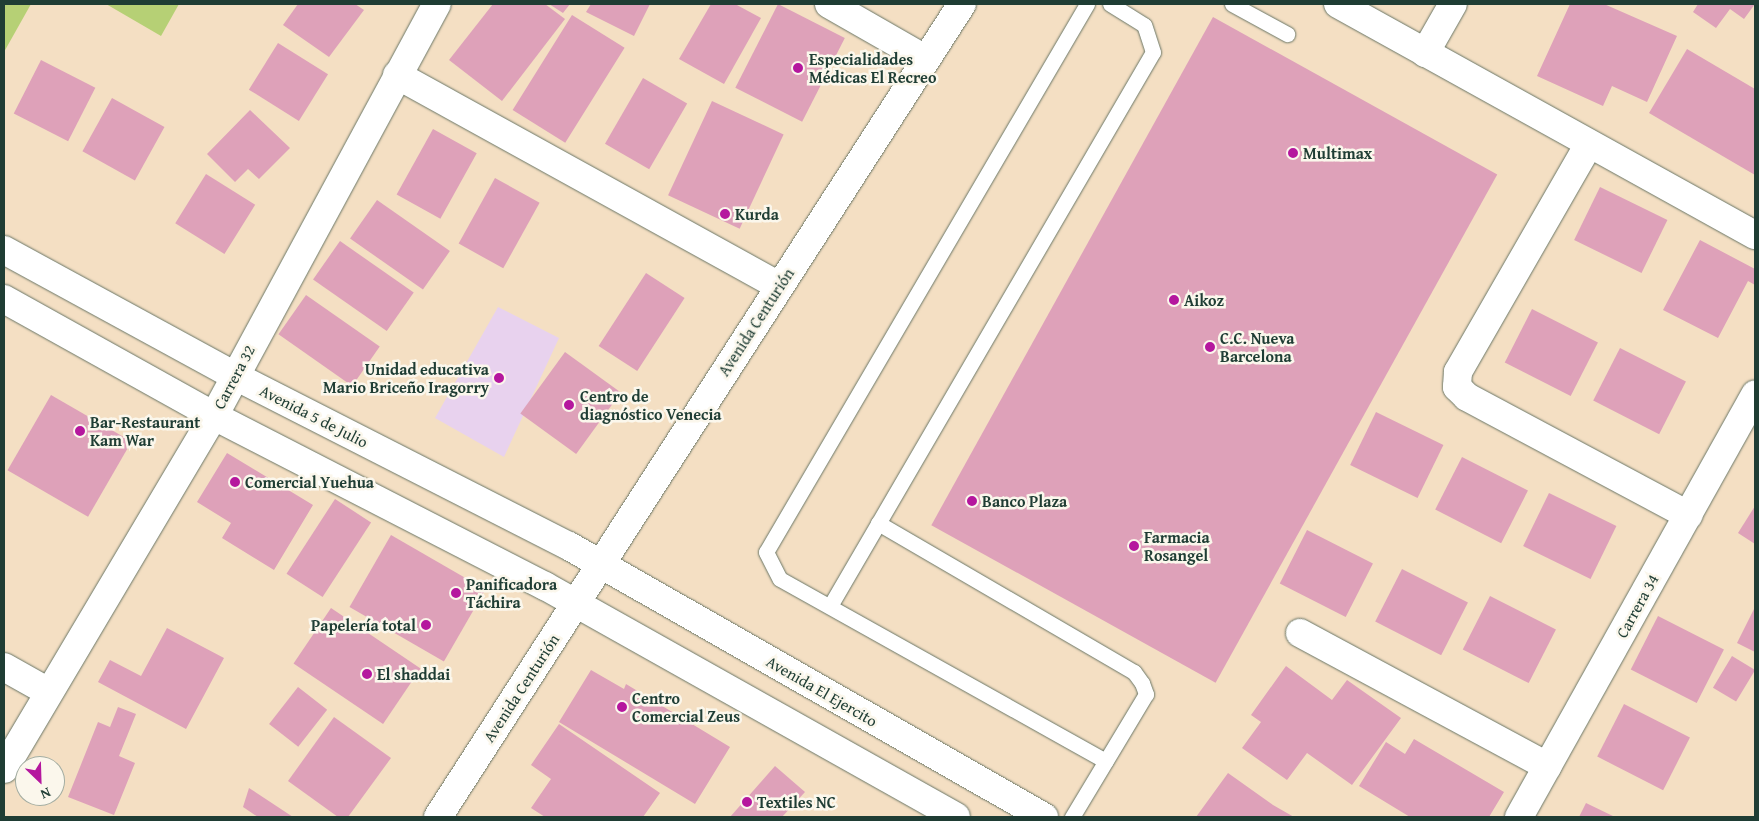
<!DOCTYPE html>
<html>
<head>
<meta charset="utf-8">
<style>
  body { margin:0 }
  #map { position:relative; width:1759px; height:821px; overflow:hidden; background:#f4dfc3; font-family:"Gentium Book Plus",serif }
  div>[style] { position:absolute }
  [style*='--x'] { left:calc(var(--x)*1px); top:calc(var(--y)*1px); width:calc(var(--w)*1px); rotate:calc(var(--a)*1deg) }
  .built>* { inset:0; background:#e8d2ee }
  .green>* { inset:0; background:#b6d075 }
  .building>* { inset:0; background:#dea1b9; transform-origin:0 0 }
  .roads { filter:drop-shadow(0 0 1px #6a7666) drop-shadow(0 0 1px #6a7666) }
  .service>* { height:15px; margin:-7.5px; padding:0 7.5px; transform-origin:7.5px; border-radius:7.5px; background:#fff }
  .minor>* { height:28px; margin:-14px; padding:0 14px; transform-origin:14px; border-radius:14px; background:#fff }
  .dots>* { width:14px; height:14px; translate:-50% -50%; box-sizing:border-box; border:2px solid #fbf7ec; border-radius:50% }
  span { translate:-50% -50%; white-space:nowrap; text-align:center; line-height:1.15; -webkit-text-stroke:5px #fbf7ec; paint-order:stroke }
  .poi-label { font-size:16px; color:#1f3d34; font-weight:700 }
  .left { translate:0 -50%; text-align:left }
  .right { translate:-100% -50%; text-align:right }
  .street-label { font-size:16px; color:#1f3d34 }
  .frame { position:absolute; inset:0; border:5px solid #1f3d34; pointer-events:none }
  .north { position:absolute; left:15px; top:756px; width:50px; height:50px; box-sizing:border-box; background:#fbf7ec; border:1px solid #a3ada2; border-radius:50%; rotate:156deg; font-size:14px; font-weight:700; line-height:20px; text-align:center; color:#1f3d34 }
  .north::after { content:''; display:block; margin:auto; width:18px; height:22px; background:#b5179e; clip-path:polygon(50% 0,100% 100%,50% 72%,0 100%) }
</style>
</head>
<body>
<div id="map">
  <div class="built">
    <i style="clip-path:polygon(498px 307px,559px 338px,504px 457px,435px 418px)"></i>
  </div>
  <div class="green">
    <i style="clip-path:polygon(4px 4px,31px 4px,4px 52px)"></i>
    <i style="clip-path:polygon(106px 4px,179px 4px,161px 36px)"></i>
  </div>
  <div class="building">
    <i style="clip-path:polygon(298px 4px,355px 4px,364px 10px,329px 57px,283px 25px)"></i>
    <i style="clip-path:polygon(493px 4px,545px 4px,565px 19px,502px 101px,449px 60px)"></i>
    <i style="clip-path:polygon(549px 4px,570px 4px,563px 13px)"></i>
    <i style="clip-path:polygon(591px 4px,650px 4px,634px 36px,586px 12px)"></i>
    <i style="clip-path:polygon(711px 4px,735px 4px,761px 18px,724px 84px,679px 59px)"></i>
    <i style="left:778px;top:4px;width:75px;height:94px;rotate:27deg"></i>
    <i style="clip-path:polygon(1570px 4px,1604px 4px,1677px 36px,1647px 102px,1612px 86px,1603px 106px,1537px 76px)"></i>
    <i style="clip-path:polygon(1698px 4px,1755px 4px,1744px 19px,1730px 9px,1716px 28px,1693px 12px)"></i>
    <i style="left:572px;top:15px;width:62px;height:112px;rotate:32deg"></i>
    <i style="left:1213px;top:17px;width:325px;height:581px;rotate:29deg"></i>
    <i style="left:278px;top:43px;width:59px;height:55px;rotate:32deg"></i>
    <i style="clip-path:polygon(1687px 49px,1755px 89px,1755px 175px,1649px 113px)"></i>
    <i style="left:41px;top:60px;width:61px;height:60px;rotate:27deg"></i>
    <i style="left:643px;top:78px;width:51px;height:76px;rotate:30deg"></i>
    <i style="left:112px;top:98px;width:60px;height:61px;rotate:29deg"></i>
    <i style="left:712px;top:101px;width:79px;height:104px;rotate:25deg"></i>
    <i style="clip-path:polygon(250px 110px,290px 148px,259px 179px,248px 169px,235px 182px,207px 154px)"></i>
    <i style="left:433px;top:129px;width:50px;height:75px;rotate:29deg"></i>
    <i style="left:206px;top:174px;width:58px;height:58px;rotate:32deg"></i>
    <i style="left:495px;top:178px;width:51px;height:75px;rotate:29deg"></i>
    <i style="left:1600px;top:187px;width:75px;height:59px;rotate:26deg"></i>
    <i style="left:377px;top:200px;width:89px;height:47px;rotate:35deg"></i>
    <i style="clip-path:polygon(1700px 240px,1755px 269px,1755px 285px,1748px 281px,1718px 338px,1663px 310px)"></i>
    <i style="left:340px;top:241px;width:90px;height:47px;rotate:35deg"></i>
    <i style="left:646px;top:273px;width:46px;height:87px;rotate:33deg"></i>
    <i style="left:306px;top:295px;width:90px;height:48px;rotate:35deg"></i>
    <i style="left:1532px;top:309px;width:74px;height:60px;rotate:27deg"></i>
    <i style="left:1620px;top:348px;width:74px;height:59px;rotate:27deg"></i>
    <i style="left:565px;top:352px;width:69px;height:76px;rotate:36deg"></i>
    <i style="left:51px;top:395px;width:93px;height:87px;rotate:30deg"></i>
    <i style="left:1376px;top:412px;width:75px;height:59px;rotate:26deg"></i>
    <i style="clip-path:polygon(227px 453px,313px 505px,274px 570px,222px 538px,231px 523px,197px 502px)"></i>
    <i style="left:1462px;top:457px;width:74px;height:59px;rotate:27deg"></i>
    <i style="left:1549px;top:493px;width:75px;height:59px;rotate:26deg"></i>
    <i style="left:335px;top:499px;width:43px;height:89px;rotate:33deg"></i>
    <i style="clip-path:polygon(1755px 506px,1755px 544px,1738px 533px)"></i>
    <i style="left:1307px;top:530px;width:74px;height:60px;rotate:27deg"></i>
    <i style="left:391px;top:535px;width:109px;height:83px;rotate:30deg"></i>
    <i style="left:1402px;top:569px;width:74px;height:59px;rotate:27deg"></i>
    <i style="left:1490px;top:596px;width:74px;height:60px;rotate:27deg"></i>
    <i style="clip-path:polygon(1755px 607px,1755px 652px,1737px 643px)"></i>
    <i style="left:331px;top:608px;width:108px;height:67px;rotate:34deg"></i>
    <i style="left:1658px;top:616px;width:74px;height:60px;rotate:27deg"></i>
    <i style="clip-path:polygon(167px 628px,224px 658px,186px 729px,98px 682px,110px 660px,141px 676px)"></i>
    <i style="left:1732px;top:656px;width:27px;height:37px;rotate:31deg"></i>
    <i style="clip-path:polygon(1286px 666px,1332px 700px,1347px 680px,1401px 718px,1352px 785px,1307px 753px,1287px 780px,1242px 748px,1261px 722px,1251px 715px)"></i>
    <i style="clip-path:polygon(591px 670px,624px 689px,626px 684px,730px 747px,695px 804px,559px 722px)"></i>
    <i style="left:298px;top:687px;width:37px;height:47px;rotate:38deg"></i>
    <i style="left:1624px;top:704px;width:74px;height:59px;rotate:27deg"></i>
    <i style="clip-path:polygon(118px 707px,136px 714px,119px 756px,135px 763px,114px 815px,68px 797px,98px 722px,110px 727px)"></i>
    <i style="clip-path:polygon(334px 717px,391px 758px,348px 817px,338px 817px,288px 781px)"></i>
    <i style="clip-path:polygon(559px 724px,660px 793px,643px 817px,545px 817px,531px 808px,551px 779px,531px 765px)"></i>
    <i style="clip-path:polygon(1414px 739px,1504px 792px,1489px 817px,1410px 817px,1359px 786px,1386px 742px,1405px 754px)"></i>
    <i style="clip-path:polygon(775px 766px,805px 792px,782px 817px,730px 817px)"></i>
    <i style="clip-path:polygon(1228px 773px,1273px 805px,1294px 817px,1196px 817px)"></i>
    <i style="clip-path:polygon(249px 788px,293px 817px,258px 817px,243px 807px)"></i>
    <i style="clip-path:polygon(1586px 803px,1615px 817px,1579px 817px)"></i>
  </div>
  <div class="roads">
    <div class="service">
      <i style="--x:1087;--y:4;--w:635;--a:120.36"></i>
      <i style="--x:766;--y:552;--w:30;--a:63"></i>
      <i style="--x:780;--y:579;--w:373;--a:29.2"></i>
      <i style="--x:1232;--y:4;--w:63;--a:28.6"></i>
      <i style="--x:878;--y:523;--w:296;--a:30.2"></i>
      <i style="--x:1134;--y:672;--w:14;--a:54"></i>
      <i style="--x:1142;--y:683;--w:12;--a:70"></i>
      <i style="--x:1146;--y:694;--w:144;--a:121"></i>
      <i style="--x:830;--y:606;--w:641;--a:-59.76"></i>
      <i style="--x:1153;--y:52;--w:28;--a:-108"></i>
      <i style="--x:1144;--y:25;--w:40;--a:-148"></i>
    </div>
    <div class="minor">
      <i style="--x:829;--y:4;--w:111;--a:29.8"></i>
      <i style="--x:1338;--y:4;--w:477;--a:29"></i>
      <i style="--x:1425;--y:53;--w:56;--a:-60.3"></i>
      <i style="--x:397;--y:75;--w:436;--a:28.9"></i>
      <i style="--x:1589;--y:144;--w:263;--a:119.9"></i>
      <i style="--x:1458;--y:372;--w:15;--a:94"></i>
      <i style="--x:1457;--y:387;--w:14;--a:45"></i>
      <i style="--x:1467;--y:397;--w:251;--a:28.1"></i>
      <i style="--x:4;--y:250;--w:263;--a:28.6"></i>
      <i style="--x:235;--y:376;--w:375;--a:27"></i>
      <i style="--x:569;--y:546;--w:547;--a:29.71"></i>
      <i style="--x:4;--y:299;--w:240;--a:29.1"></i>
      <i style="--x:214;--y:416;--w:372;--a:27.2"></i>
      <i style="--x:545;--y:586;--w:471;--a:29.3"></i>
      <i style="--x:1300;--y:633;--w:281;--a:28.3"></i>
      <i style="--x:4;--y:667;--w:49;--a:29.2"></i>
      <i style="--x:4;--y:769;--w:411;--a:-59.3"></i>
      <i style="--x:214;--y:416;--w:468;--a:-61.6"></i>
      <i style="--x:438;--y:817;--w:967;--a:-57.2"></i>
      <i style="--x:1519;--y:817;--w:484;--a:-60.8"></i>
    </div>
  </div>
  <div class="dots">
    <i style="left:798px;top:68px;background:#b5179e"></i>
    <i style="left:1293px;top:153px;background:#b5179e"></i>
    <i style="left:725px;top:214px;background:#b5179e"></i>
    <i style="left:1174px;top:300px;background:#b5179e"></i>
    <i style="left:1210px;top:347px;background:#b5179e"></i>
    <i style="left:499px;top:378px;background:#b5179e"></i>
    <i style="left:569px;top:405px;background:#b5179e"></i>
    <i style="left:80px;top:431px;background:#b5179e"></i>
    <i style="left:235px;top:482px;background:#b5179e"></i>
    <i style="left:972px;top:501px;background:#b5179e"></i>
    <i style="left:1134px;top:546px;background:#b5179e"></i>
    <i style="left:456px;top:593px;background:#b5179e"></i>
    <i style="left:426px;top:625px;background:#b5179e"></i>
    <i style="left:367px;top:674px;background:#b5179e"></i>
    <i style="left:622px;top:707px;background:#b5179e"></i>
    <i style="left:747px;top:802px;background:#b5179e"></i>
  </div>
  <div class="poi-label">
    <span class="left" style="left:809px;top:68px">Especialidades<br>Médicas El Recreo</span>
    <span class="left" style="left:1303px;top:153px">Multimax</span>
    <span class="left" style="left:735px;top:214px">Kurda</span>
    <span class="left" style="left:1184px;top:300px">Aikoz</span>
    <span class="left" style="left:1220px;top:347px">C.C. Nueva<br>Barcelona</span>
    <span class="right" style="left:489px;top:378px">Unidad educativa<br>Mario Briceño Iragorry</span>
    <span class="left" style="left:580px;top:405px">Centro de<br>diagnóstico Venecia</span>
    <span class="left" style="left:90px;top:431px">Bar-Restaurant<br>Kam War</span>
    <span class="left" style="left:245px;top:482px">Comercial Yuehua</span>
    <span class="left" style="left:982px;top:501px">Banco Plaza</span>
    <span class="left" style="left:1144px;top:546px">Farmacia<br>Rosangel</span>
    <span class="left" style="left:466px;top:593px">Panificadora<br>Táchira</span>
    <span class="right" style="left:416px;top:625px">Papelería total</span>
    <span class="left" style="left:377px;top:674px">El shaddai</span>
    <span class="left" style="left:632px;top:707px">Centro<br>Comercial Zeus</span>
    <span class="left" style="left:757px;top:802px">Textiles NC</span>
  </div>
  <div class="street-label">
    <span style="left:756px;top:322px;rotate:-57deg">Avenida Centurión</span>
    <span style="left:234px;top:377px;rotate:-62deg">Carrera 32</span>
    <span style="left:314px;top:416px;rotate:27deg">Avenida 5 de Julio</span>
    <span style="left:1637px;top:606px;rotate:-61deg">Carrera 34</span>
    <span style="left:521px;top:688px;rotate:-57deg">Avenida Centurión</span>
    <span style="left:822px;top:691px;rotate:30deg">Avenida El Ejercito</span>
  </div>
  <div class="frame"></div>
  <div class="north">N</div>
</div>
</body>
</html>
